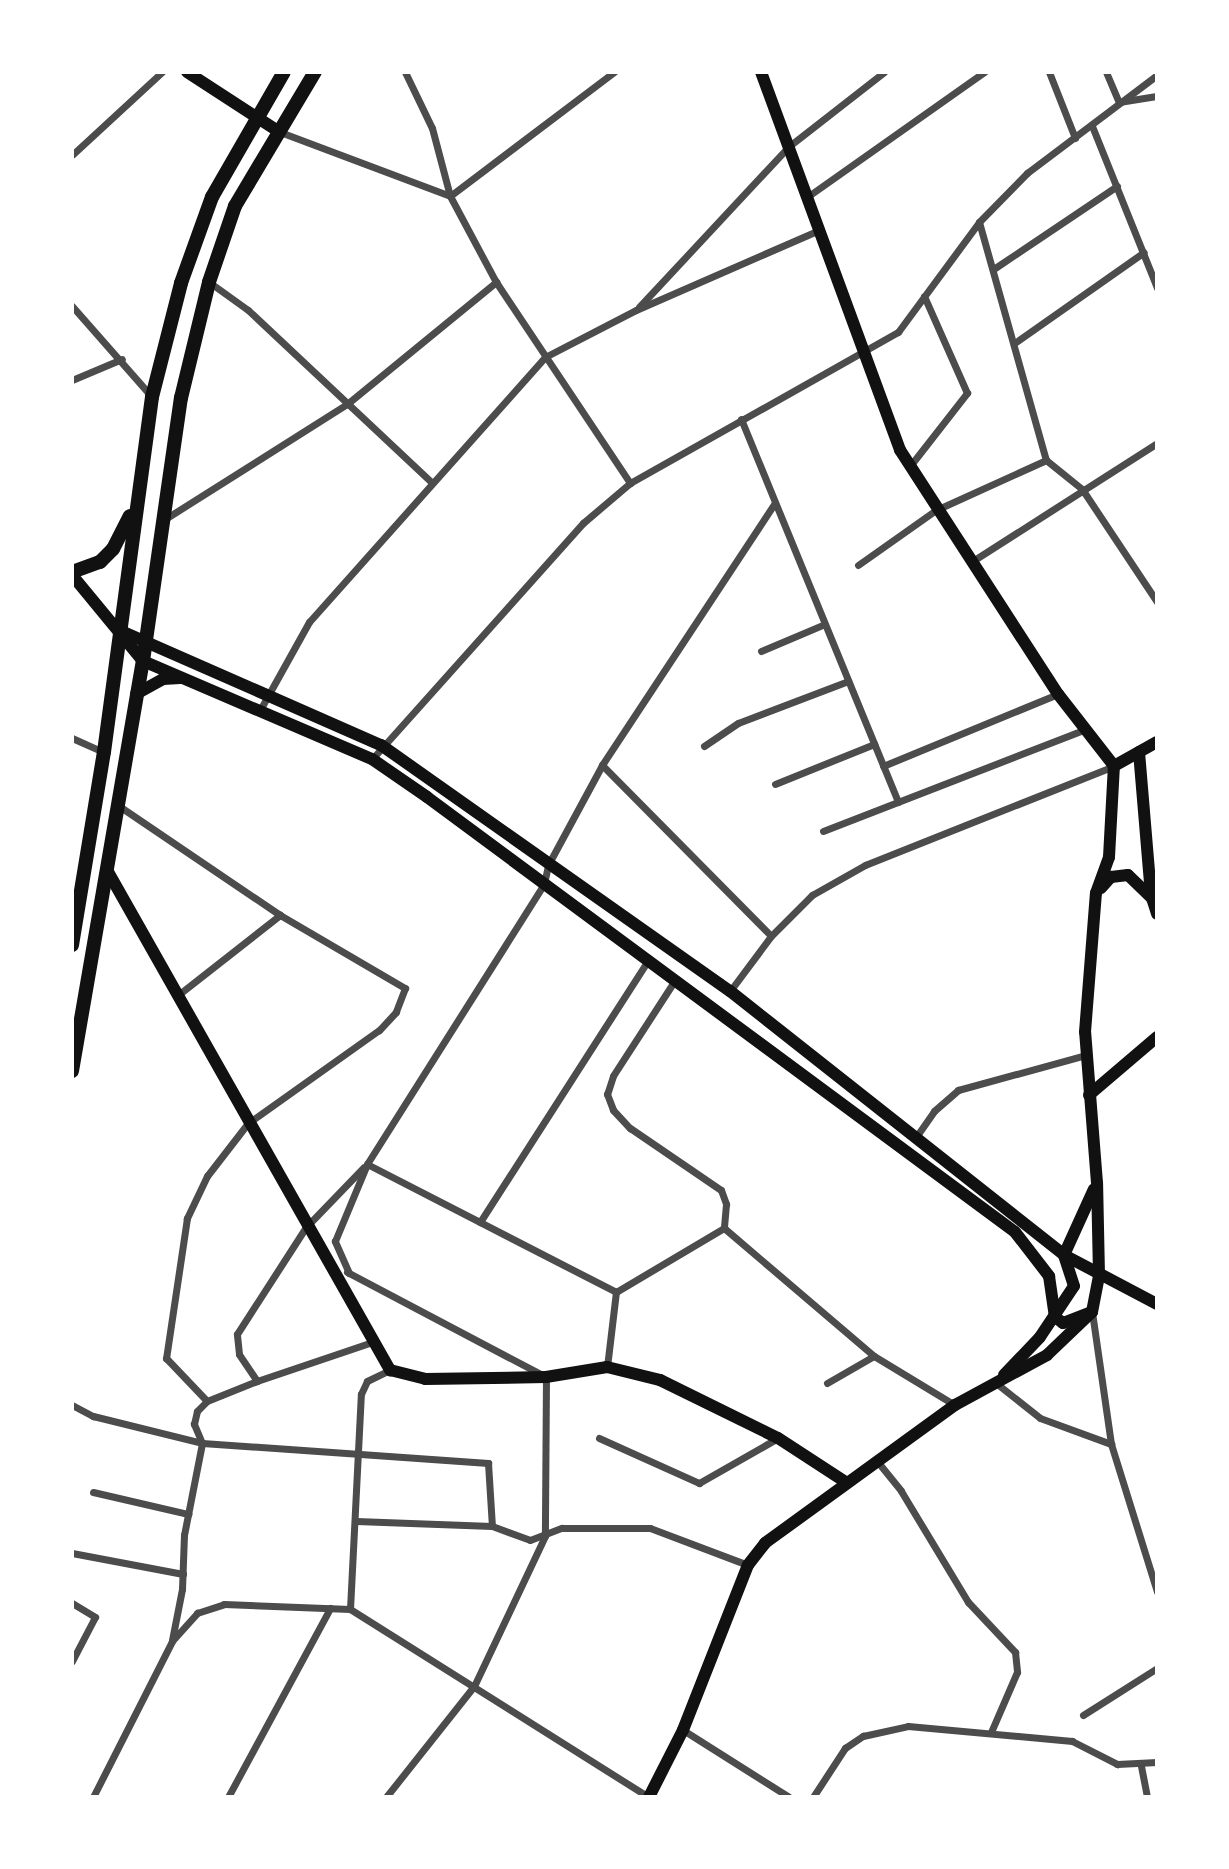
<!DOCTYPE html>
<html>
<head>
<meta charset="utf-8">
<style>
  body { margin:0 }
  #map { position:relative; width:1229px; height:1869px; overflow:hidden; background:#fff; font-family:Figtree,sans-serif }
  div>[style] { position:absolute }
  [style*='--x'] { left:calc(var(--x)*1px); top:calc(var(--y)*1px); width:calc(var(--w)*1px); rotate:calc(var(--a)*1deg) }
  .minor>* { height:7px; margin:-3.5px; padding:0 3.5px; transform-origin:3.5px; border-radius:3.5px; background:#4c4c4c }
  .secondary>* { height:12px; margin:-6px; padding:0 6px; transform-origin:6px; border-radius:6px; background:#111 }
  .primary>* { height:14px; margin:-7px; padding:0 7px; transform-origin:7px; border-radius:7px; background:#111 }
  span { translate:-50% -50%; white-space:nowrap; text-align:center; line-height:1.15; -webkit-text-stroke:5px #fff; paint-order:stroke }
  .frame { position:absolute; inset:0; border:74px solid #fff; pointer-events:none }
</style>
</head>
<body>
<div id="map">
  <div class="minor">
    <i style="--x:405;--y:72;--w:62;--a:64.3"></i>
    <i style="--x:432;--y:128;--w:70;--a:75.2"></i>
    <i style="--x:450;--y:196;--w:98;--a:61.9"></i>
    <i style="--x:496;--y:282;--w:242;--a:56.3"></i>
    <i style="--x:1049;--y:72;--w:71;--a:68.5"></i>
    <i style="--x:1106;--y:72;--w:33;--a:67"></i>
    <i style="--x:1119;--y:102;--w:38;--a:-9"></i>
    <i style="--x:1092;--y:126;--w:175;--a:68.1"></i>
    <i style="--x:280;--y:132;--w:182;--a:20.6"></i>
    <i style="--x:450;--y:196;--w:206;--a:-37.1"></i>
    <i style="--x:72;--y:155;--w:122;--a:-42.7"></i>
    <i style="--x:807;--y:197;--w:217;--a:-35.2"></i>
    <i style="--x:979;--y:222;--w:247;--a:74.3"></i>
    <i style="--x:1046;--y:460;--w:46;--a:38.9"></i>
    <i style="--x:1082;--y:489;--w:136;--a:56.4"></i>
    <i style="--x:995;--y:268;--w:147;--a:-33.9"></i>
    <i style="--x:209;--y:282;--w:48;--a:35.7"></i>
    <i style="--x:248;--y:310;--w:251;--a:43.2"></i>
    <i style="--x:72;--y:306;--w:121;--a:48.7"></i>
    <i style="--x:639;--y:307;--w:219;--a:-47"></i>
    <i style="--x:788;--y:147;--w:122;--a:-38"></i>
    <i style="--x:1016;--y:342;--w:156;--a:-35.1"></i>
    <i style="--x:72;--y:380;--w:54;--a:-22.8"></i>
    <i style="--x:741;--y:419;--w:414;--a:67.7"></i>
    <i style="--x:910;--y:466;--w:93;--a:-52"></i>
    <i style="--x:967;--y:393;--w:106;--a:-113.9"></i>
    <i style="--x:165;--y:519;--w:215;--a:-32.3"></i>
    <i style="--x:347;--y:404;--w:193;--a:-39.3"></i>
    <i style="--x:971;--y:562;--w:221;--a:-32.6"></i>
    <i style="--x:858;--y:565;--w:95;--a:-35.2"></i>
    <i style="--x:936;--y:510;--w:121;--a:-24.4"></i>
    <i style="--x:761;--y:651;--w:69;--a:-22.9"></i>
    <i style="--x:260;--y:710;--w:101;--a:-60.9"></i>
    <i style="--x:309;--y:622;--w:355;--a:-48.3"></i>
    <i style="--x:545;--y:357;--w:102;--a:-27.3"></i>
    <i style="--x:636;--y:310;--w:200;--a:-23.6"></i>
    <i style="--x:72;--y:738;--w:34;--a:24"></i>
    <i style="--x:704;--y:746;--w:41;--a:-34.1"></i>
    <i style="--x:738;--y:723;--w:118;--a:-20.9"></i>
    <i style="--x:372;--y:759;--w:317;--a:-48.2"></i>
    <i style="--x:583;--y:523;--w:62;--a:-40.4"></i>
    <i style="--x:630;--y:483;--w:308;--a:-29.4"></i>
    <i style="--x:898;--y:332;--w:137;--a:-53.6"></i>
    <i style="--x:979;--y:222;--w:69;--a:-45.6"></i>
    <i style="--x:1027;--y:173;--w:163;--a:-37"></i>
    <i style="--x:602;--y:765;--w:240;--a:45.3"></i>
    <i style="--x:883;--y:766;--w:189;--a:-22.4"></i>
    <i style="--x:775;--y:784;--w:107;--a:-22"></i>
    <i style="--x:119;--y:806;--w:194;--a:34.1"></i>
    <i style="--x:280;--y:915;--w:145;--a:30.3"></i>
    <i style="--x:405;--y:988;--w:26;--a:111"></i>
    <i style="--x:396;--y:1012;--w:25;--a:133"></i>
    <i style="--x:379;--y:1030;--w:161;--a:144.6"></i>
    <i style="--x:248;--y:1123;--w:67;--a:127.7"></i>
    <i style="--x:207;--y:1176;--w:47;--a:115.5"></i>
    <i style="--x:187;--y:1218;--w:142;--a:98.5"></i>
    <i style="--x:166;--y:1358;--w:59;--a:46.4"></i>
    <i style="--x:823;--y:831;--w:280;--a:-21.2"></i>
    <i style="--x:675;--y:980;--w:114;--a:122.9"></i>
    <i style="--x:613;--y:1076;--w:19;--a:108"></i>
    <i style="--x:607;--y:1094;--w:17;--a:69"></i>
    <i style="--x:613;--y:1110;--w:25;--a:47"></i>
    <i style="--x:630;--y:1128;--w:110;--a:34.3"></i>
    <i style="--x:721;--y:1190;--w:15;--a:70"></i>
    <i style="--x:726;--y:1204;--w:24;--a:95"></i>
    <i style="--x:730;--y:991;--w:69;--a:-53.3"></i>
    <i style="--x:771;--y:936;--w:58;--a:-45"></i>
    <i style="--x:812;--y:895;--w:61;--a:-29.5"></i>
    <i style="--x:865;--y:865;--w:268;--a:-21.7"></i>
    <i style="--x:178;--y:995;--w:130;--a:-38.1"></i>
    <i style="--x:916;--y:1137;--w:32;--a:-55"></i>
    <i style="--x:934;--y:1111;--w:32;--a:-41"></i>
    <i style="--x:958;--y:1090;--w:133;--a:-15.3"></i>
    <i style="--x:367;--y:1164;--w:280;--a:27.2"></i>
    <i style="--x:480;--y:1222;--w:311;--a:-57.3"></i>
    <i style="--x:724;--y:1228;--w:197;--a:40.5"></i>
    <i style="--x:874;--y:1356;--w:95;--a:31.2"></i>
    <i style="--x:347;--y:1272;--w:225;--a:27.8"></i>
    <i style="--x:546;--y:1377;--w:159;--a:90.4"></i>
    <i style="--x:545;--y:1536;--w:166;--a:115.3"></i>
    <i style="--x:474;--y:1686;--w:142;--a:128.4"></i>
    <i style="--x:349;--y:1273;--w:35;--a:-114"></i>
    <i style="--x:335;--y:1241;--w:83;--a:-67.4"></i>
    <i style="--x:367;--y:1164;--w:331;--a:-57.7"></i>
    <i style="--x:544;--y:884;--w:19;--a:-78"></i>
    <i style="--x:548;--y:865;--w:114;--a:-61.6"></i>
    <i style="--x:602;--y:765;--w:314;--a:-56.6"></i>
    <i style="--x:1092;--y:1312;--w:133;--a:81.8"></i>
    <i style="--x:1111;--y:1444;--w:155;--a:72.7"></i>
    <i style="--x:607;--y:1367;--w:76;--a:-83.2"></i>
    <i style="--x:616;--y:1292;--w:126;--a:-30.7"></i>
    <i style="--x:257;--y:1381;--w:32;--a:-124"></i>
    <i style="--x:239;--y:1354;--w:20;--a:-96"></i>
    <i style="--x:237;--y:1334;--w:127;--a:-57.2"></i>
    <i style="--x:306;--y:1227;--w:83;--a:-46"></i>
    <i style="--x:827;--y:1383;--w:54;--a:-29.9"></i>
    <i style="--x:996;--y:1383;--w:56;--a:38.5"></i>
    <i style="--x:1040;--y:1418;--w:76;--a:20.1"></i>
    <i style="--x:72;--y:1405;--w:24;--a:28"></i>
    <i style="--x:93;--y:1416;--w:112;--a:13.9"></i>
    <i style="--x:202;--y:1443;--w:287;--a:4"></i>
    <i style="--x:488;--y:1463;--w:63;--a:86.4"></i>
    <i style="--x:599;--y:1438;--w:110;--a:24.2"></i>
    <i style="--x:699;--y:1483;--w:91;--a:-29.7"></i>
    <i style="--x:877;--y:1461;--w:38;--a:51"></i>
    <i style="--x:901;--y:1491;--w:130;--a:58.9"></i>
    <i style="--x:968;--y:1602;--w:69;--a:46.8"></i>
    <i style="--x:1015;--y:1652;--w:20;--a:84"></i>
    <i style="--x:1017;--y:1672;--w:65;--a:113.4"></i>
    <i style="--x:93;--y:1492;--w:98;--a:13"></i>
    <i style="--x:356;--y:1521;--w:136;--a:2.1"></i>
    <i style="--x:492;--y:1526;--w:40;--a:20.2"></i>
    <i style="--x:530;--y:1540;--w:34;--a:-21"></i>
    <i style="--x:562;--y:1528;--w:88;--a:0"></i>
    <i style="--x:650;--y:1528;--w:105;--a:20.7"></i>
    <i style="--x:72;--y:1553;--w:113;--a:10.7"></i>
    <i style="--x:72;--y:1603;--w:27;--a:31"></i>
    <i style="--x:95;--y:1617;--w:50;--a:117.6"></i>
    <i style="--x:350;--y:1609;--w:215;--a:-87.1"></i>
    <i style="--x:361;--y:1394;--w:14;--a:-65"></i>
    <i style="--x:367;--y:1381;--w:25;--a:-26"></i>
    <i style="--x:172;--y:1640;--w:52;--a:-78.9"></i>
    <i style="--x:182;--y:1589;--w:54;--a:-87.9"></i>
    <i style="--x:184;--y:1535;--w:94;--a:-78.9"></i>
    <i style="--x:202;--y:1443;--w:21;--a:-113"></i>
    <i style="--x:194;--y:1424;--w:13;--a:-77"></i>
    <i style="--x:197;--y:1411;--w:14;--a:-45"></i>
    <i style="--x:207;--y:1401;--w:54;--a:-21.8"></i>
    <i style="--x:257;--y:1381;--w:121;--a:-18.7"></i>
    <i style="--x:1083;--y:1715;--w:88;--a:-32.4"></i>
    <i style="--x:683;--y:1730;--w:125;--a:32.3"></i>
    <i style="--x:1141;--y:1766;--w:32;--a:79"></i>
    <i style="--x:93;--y:1797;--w:175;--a:-63.1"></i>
    <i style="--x:172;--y:1641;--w:38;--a:-48"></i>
    <i style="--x:197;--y:1613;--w:28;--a:-18"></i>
    <i style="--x:224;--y:1604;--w:126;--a:2.3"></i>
    <i style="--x:350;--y:1609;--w:352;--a:32.2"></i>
    <i style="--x:228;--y:1797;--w:215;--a:-61.6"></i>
    <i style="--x:813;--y:1797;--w:59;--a:-56.9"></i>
    <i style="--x:845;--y:1748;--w:22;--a:-34"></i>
    <i style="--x:863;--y:1736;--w:46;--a:-12.5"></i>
    <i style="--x:908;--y:1726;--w:165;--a:5.2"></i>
    <i style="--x:1072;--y:1741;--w:51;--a:27.1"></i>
    <i style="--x:1117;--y:1764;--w:40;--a:-2.9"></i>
  </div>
  <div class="secondary">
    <i style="--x:187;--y:72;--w:108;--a:33"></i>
    <i style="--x:761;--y:72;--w:403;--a:69.8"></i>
    <i style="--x:900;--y:450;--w:291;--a:57.1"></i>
    <i style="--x:1058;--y:694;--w:91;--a:52.1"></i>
    <i style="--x:72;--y:575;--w:112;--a:50.5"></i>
    <i style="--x:143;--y:661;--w:249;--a:23.2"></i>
    <i style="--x:372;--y:759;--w:67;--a:34.6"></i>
    <i style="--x:427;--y:797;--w:731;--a:36.49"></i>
    <i style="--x:1015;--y:1232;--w:56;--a:52.3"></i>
    <i style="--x:1049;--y:1276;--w:41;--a:81.7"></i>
    <i style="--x:1055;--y:1317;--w:10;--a:37"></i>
    <i style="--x:1063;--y:1323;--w:31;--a:-21"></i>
    <i style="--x:121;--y:631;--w:284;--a:23.7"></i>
    <i style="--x:381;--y:745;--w:427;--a:35.2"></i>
    <i style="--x:730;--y:991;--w:426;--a:38.3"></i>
    <i style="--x:1064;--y:1255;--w:105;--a:27.8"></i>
    <i style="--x:136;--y:694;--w:31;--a:-29"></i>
    <i style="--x:163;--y:679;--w:17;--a:-3"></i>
    <i style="--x:1139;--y:752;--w:144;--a:85.2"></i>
    <i style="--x:1151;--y:895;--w:20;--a:72"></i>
    <i style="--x:1114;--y:766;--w:49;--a:-29.2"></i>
    <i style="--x:107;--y:870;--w:575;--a:60.49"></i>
    <i style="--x:390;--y:1370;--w:36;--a:14"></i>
    <i style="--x:425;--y:1379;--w:121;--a:-0.9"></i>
    <i style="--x:546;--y:1377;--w:62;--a:-9.3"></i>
    <i style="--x:607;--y:1367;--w:55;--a:13.8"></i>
    <i style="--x:660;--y:1380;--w:131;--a:26.2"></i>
    <i style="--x:778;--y:1438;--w:82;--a:33.1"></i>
    <i style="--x:1101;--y:888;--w:15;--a:-48"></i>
    <i style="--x:1111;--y:877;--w:17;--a:-7"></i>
    <i style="--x:1128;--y:875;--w:33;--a:44"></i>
    <i style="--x:1089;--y:1095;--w:89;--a:-40.5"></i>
    <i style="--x:1004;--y:1375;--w:52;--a:-46.5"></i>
    <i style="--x:1040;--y:1337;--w:61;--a:-56.3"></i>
    <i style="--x:1074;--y:1286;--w:33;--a:-108"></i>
    <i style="--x:1064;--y:1255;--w:72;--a:-65.6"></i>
    <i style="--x:649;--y:1797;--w:75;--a:-63.1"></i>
    <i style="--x:683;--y:1730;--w:177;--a:-68.5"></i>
    <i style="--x:748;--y:1565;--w:28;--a:-52"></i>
    <i style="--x:765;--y:1543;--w:235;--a:-36"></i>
    <i style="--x:955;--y:1405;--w:105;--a:-28.5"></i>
    <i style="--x:1047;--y:1355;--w:62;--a:-43.7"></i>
    <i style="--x:1092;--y:1312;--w:38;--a:-79"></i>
    <i style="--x:1099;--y:1275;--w:92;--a:-91.2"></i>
    <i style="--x:1097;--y:1183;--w:151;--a:-94.5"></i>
    <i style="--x:1085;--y:1032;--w:139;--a:-85.5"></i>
    <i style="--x:1096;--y:893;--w:38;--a:-70"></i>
    <i style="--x:1109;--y:857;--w:91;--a:-86.9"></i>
  </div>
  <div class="primary">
    <i style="--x:72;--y:572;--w:30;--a:-20"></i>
    <i style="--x:100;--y:562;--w:18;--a:-45"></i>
    <i style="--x:113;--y:549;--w:37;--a:-63"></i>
    <i style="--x:72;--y:945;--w:196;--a:-80.6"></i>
    <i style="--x:104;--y:752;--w:358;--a:-82.3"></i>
    <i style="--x:152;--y:397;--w:118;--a:-75.7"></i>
    <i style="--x:181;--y:283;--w:91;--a:-70.2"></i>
    <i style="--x:212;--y:197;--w:144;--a:-60.1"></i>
    <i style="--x:72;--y:1071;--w:416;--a:-80.2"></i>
    <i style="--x:143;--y:661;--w:266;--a:-81.8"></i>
    <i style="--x:181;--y:398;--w:119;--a:-76.4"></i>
    <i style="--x:209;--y:282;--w:80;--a:-71.1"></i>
    <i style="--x:235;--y:206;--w:156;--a:-59.2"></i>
  </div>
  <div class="frame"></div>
</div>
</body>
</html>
